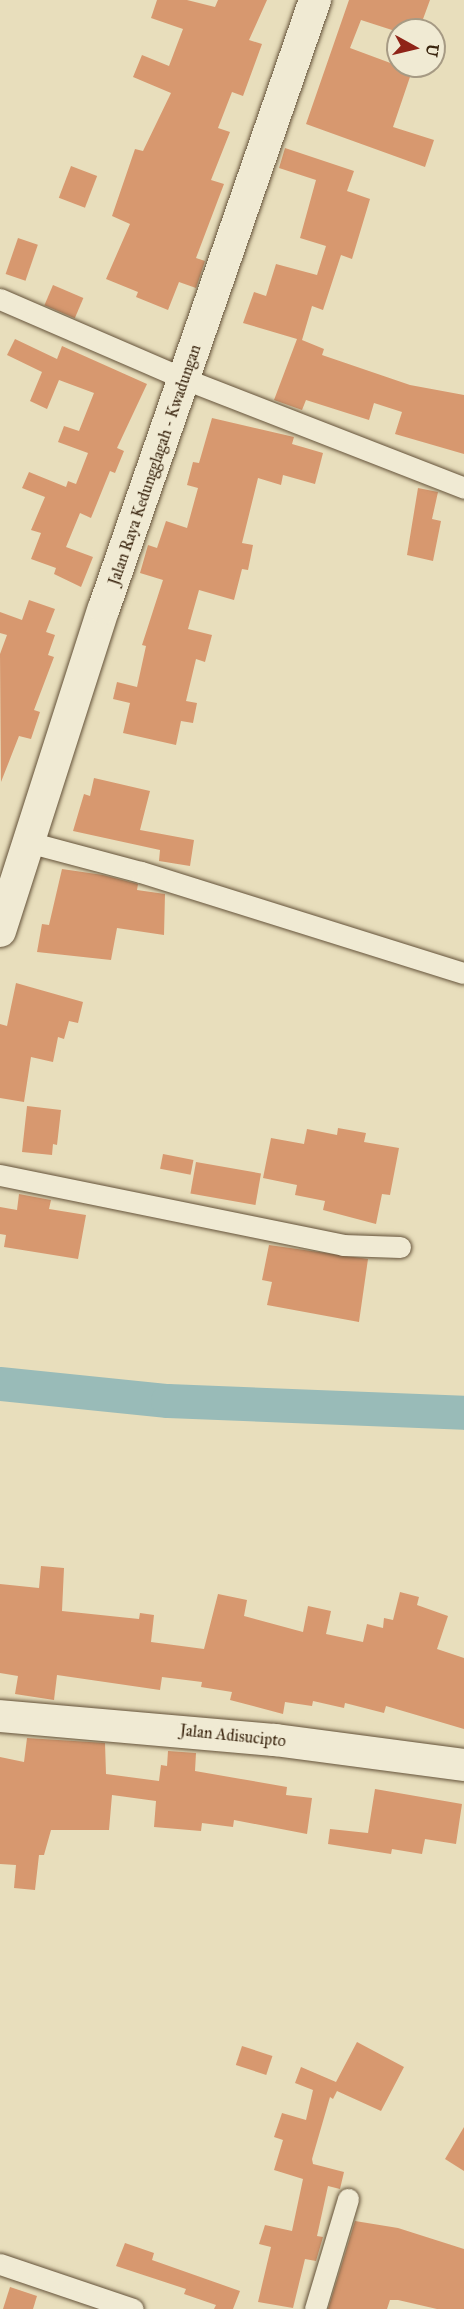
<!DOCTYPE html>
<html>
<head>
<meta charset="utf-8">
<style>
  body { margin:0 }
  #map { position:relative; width:464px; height:2309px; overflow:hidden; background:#e8debc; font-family:"IM FELL Great Primer",serif }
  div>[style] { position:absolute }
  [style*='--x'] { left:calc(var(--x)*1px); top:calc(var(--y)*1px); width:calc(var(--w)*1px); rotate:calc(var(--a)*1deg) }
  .river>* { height:34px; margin:-17px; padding:0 17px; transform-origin:17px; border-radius:17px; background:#99bbb8 }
  .building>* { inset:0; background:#d7986f; transform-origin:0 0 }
  .roads { filter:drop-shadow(0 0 2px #645239) drop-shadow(0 0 2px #645239) }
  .minor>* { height:21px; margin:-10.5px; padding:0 10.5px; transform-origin:10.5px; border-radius:10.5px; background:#f0ead3 }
  .secondary>* { height:32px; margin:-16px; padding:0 16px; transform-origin:16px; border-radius:16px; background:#f0ead3 }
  span { translate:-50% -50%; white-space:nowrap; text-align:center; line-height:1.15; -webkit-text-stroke:6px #f0ead3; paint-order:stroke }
  .street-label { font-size:16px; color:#38230d }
  .north { position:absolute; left:386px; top:18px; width:60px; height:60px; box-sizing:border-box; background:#f0ead3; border:2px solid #a69a84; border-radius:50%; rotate:98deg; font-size:16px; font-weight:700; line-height:24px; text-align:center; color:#38230d }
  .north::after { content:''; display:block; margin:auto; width:21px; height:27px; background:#8f2418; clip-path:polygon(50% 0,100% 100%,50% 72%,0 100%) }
</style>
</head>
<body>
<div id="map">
  <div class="river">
    <i style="--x:0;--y:1384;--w:169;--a:5.8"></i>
    <i style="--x:168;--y:1401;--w:296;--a:2.3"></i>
  </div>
  <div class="building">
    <i style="clip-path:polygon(157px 0,187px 0,215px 7px,218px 0,267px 0,249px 40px,262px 44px,243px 96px,232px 92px,218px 128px,230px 132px,211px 180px,224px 184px,196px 258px,205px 261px,196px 288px,179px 282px,168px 310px,136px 297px,138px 292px,106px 279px,130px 224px,112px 216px,135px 149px,143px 151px,171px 93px,133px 77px,142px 55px,169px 66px,183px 29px,151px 18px)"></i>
    <i style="clip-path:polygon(349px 0,430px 0,419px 30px,392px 30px,361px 20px,350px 48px,412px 71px,393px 127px,434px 140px,425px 167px,306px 124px)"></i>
    <i style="clip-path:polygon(285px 148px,354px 171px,347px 191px,370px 199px,352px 259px,341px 255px,323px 310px,312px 306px,302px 340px,324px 349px,322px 355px,410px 385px,464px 395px,464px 454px,395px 434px,402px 412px,374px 403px,369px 420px,306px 400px,302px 410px,274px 400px,297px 339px,243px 323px,254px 292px,266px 296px,276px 264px,317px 275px,326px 246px,300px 238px,316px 180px,279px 168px)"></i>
    <i style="left:71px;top:166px;width:28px;height:34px;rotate:21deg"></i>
    <i style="left:18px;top:238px;width:21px;height:38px;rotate:19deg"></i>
    <i style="left:53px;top:285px;width:33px;height:22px;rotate:23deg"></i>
    <i style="clip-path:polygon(15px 339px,57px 359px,62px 346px,147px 384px,117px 448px,124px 451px,115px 473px,110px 471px,91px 518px,80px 513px,66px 547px,93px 557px,81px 587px,54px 574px,56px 568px,31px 559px,41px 533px,31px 530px,45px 497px,22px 488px,29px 472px,66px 487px,68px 481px,76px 484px,88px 453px,58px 442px,64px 426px,79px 431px,94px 393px,59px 380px,47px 409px,30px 401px,42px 372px,7px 355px)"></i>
    <i style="clip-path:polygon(212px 418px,294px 437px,292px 444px,323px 453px,315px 484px,283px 475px,281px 485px,258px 478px,242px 543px,253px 545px,248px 570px,242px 569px,234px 600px,199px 590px,188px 629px,212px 635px,205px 662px,196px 659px,186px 701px,197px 703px,193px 723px,181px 721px,176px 745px,123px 733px,130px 703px,113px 699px,117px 682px,137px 687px,146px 646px,142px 645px,163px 580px,140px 573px,148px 545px,157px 548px,166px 521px,187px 528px,198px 488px,187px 485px,193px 462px,199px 463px)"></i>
    <i style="clip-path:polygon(418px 488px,438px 492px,432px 519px,441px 521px,433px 561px,407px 555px)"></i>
    <i style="clip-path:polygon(29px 600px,55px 609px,46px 632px,55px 635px,48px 655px,54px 657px,34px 710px,40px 712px,31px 739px,19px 736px,1px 782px,0 654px,7px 635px,0 633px,0 612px,22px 620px)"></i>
    <i style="clip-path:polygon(94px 778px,150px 791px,140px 830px,194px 840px,190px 866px,159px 861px,160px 850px,73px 831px,84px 794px,90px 796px)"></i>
    <i style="clip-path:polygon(62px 869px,103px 875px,138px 884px,137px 890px,165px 894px,164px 935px,117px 928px,111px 960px,37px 952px,42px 924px,49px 925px)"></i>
    <i style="clip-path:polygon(16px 983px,83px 1002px,78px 1023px,69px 1021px,64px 1039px,58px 1037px,53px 1062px,31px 1057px,24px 1102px,0 1098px,0 1024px,7px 1026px)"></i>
    <i style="clip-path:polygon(27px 1106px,61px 1110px,57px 1145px,53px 1144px,52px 1155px,22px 1152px)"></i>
    <i style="clip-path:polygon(338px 1128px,366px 1133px,364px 1142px,399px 1148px,390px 1195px,382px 1194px,376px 1224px,323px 1210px,325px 1201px,295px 1195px,297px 1185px,263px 1178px,271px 1138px,304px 1144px,307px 1129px,337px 1135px)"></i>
    <i style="left:163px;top:1154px;width:31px;height:15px;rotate:11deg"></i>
    <i style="left:196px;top:1162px;width:66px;height:32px;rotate:10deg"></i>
    <i style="clip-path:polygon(19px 1194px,51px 1200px,49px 1209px,86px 1215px,78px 1259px,4px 1247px,6px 1235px,0 1234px,0 1207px,17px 1210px)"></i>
    <i style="clip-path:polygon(269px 1245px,368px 1259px,359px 1322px,267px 1305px,272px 1282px,262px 1280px)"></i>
    <i style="clip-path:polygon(41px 1566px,64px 1568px,62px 1611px,139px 1619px,140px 1613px,154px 1615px,151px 1642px,204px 1649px,218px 1594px,247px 1600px,244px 1616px,303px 1632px,308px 1606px,331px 1611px,326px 1634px,363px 1642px,367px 1624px,383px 1628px,384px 1618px,393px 1620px,400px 1592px,419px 1597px,417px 1605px,448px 1616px,437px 1649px,464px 1658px,464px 1729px,386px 1706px,384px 1713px,345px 1703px,344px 1708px,313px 1701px,312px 1706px,285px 1702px,283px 1714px,230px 1700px,232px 1692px,201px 1687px,202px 1682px,162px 1677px,160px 1690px,57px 1675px,54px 1700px,15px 1694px,18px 1676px,0 1673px,0 1584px,39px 1588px)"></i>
    <i style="clip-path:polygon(27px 1738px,105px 1743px,106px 1774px,159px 1781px,161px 1765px,167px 1766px,168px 1751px,196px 1753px,195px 1771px,287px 1787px,286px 1795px,312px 1798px,307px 1834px,234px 1820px,233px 1827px,202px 1823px,201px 1831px,154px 1827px,156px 1801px,112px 1795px,109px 1830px,51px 1830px,44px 1855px,39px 1855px,35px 1890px,14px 1888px,16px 1865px,0 1864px,0 1757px,24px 1762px)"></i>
    <i style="clip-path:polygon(375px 1789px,462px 1804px,456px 1844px,425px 1839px,422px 1854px,392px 1849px,391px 1854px,328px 1844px,330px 1829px,368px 1833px)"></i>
    <i style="clip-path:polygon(357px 2042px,404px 2067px,381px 2111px,337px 2091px,333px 2099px,330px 2097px,312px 2159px,313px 2164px,344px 2172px,340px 2189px,328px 2186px,317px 2236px,323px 2237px,316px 2261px,305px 2259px,293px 2308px,258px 2302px,271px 2247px,259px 2244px,265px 2225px,292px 2231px,303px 2179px,274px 2170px,283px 2140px,274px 2137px,282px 2113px,306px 2120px,313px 2090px,295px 2083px,301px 2067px,336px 2082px)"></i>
    <i style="left:242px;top:2046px;width:32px;height:20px;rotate:18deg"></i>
    <i style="clip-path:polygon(464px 2127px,464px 2171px,445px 2159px)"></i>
    <i style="clip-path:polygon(355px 2221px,398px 2228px,464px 2249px,464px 2309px,437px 2309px,398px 2300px,390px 2300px,387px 2309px,328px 2309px)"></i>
    <i style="clip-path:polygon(125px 2243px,154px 2253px,152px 2260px,240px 2291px,233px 2309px,214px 2309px,216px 2305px,184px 2294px,186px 2289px,116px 2266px)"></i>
    <i style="clip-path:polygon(10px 2287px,37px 2296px,33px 2309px,3px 2309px)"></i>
  </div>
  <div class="roads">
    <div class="minor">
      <i style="--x:0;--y:299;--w:202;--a:23.4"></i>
      <i style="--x:185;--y:379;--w:300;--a:21.3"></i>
      <i style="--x:28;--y:842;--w:117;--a:14.9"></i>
      <i style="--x:141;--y:872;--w:338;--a:17.4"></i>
      <i style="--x:0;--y:1175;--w:350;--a:11.5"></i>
      <i style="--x:343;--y:1245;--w:57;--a:2"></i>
      <i style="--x:0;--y:2264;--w:140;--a:18.7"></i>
      <i style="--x:315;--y:2309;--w:115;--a:-73.3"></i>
    </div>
    <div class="secondary">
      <i style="--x:0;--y:931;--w:339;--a:-72.2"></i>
      <i style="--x:104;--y:608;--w:644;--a:-70.86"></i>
      <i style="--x:0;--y:1716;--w:276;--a:5"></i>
      <i style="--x:275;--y:1740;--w:191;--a:7.5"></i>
    </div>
  </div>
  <div class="street-label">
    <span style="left:155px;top:465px;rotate:-71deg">Jalan Raya Kedungglagah - Kwadungan</span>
    <span style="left:233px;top:1736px;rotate:6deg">Jalan Adisucipto</span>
  </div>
  <div class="north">U</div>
</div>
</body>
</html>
